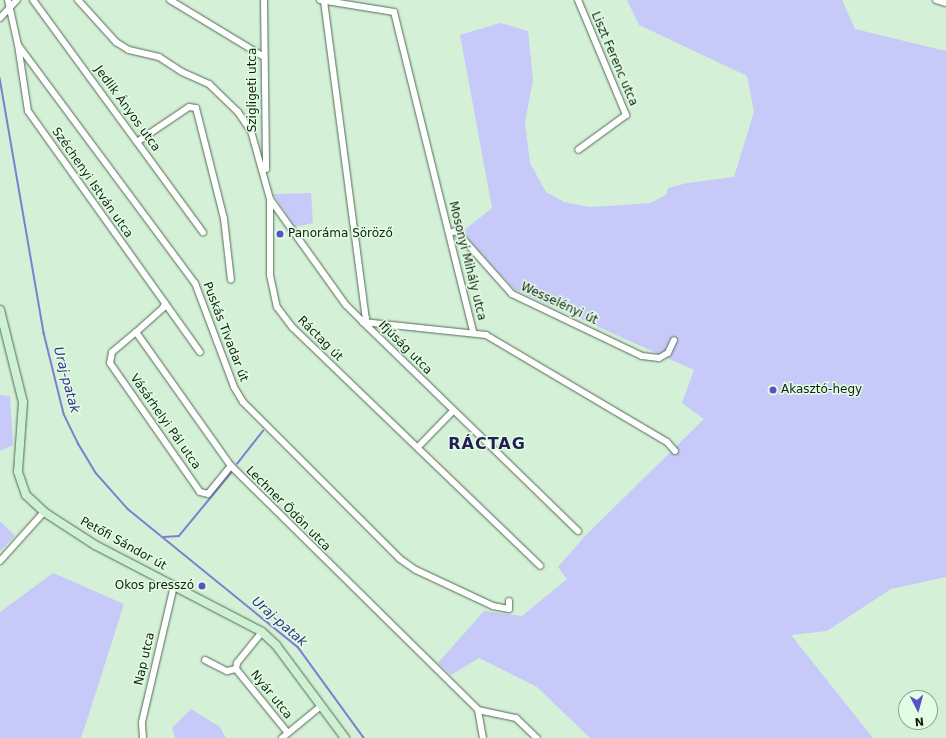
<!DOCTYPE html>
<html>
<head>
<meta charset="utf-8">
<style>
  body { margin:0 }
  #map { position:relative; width:946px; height:738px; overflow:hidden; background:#d4f0d6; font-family:"DejaVu Sans",sans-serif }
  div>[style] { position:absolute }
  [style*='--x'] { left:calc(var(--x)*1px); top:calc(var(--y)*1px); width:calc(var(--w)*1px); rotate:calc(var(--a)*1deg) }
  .green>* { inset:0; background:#c7caf9 }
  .stream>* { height:1.5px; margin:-0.75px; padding:0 0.75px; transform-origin:0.75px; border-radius:0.75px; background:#7e7fd0 }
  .roads { filter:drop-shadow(0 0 1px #526a54) drop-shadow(0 0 1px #526a54) }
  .street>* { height:6px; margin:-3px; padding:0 3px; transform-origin:3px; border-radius:3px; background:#fff }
  .secondary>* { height:8px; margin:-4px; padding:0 4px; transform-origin:4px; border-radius:4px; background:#cef1d4 }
  .dots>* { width:11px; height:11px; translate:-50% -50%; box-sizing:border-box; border:2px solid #e1fde3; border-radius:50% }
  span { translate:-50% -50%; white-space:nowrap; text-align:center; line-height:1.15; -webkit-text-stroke:3px #e1fde3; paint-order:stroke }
  .street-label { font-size:12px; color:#131d14 }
  .poi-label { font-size:12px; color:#131d14 }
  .left { translate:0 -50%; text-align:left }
  .right { translate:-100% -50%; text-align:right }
  .water-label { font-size:13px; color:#382b8b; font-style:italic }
  .district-label { font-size:16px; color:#241e58; font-weight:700; letter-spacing:1px }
  .north { position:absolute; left:898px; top:690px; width:40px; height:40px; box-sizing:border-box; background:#e1fde3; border:1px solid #8fa390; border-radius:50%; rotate:174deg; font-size:11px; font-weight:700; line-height:16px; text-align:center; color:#131d14 }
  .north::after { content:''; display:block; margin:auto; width:14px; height:18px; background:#5b50c8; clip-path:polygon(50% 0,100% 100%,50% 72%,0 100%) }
</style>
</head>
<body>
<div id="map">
  <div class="green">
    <i style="clip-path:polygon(627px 0,842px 0,855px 29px,946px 51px,946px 577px,891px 589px,827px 631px,791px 635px,873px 738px,590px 738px,537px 687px,479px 658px,451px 675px,438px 663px,484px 611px,522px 616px,567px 579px,558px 567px,584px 537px,704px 419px,682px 403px,694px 370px,514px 289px,462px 232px,492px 208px,460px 35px,500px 23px,528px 31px,533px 80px,525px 122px,530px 163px,546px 192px,564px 202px,589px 207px,623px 205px,650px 203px,666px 195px,668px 188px,687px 183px,734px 177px,754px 112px,747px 76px,639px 25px)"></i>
    <i style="clip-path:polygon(311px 193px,313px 223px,295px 227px,273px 194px)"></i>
    <i style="clip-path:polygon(0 395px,10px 396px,13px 445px,0 451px)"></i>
    <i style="clip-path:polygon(0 521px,15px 536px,0 551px)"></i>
    <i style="clip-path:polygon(53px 573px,124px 604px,89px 714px,81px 738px,0 738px,0 612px)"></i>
    <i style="clip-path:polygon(191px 709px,220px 727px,226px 738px,175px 738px,172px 728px)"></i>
  </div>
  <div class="stream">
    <i style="--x:0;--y:78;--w:259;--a:80.2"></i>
    <i style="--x:44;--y:333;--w:83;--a:76.1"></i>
    <i style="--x:64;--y:414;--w:32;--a:64"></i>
    <i style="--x:78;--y:443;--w:35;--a:59"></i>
    <i style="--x:96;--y:473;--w:48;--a:48.4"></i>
    <i style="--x:128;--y:509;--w:219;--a:39.1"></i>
    <i style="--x:298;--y:647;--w:112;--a:54"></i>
    <i style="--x:237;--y:464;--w:42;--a:-51.8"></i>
    <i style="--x:164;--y:537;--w:15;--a:-4"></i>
    <i style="--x:179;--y:536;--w:82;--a:-50.5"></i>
  </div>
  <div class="roads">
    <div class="street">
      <i style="--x:8;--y:0;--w:46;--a:77.5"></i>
      <i style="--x:18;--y:45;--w:67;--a:81.4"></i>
      <i style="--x:28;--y:111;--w:296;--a:54.5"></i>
      <i style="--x:33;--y:0;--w:288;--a:53.8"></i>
      <i style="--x:78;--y:0;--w:57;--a:47.9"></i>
      <i style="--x:116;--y:42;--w:15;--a:32"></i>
      <i style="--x:129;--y:50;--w:31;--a:13"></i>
      <i style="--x:159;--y:57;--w:27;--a:33"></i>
      <i style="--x:182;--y:72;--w:30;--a:24"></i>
      <i style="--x:209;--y:84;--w:40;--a:44"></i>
      <i style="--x:238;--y:112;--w:23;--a:56"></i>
      <i style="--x:251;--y:131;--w:71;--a:74.4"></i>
      <i style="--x:270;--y:199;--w:76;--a:90"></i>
      <i style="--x:270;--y:275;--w:33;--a:78"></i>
      <i style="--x:277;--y:307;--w:26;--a:53"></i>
      <i style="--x:293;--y:328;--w:343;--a:43.9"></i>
      <i style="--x:170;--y:0;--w:110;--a:31.2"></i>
      <i style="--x:264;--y:0;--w:169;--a:89.3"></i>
      <i style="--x:320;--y:0;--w:75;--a:9.2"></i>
      <i style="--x:394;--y:12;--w:330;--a:76.1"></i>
      <i style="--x:578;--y:0;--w:125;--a:67.3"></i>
      <i style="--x:626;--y:115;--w:59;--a:143.9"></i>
      <i style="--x:936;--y:0;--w:10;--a:17"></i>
      <i style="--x:324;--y:1;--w:320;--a:82.5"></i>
      <i style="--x:366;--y:318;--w:5;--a:127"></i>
      <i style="--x:363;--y:322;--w:300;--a:44.2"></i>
      <i style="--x:0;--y:18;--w:25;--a:-47"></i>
      <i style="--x:18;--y:45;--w:297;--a:53.4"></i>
      <i style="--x:195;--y:283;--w:111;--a:69.4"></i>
      <i style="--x:234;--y:387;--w:17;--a:59"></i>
      <i style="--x:243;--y:402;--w:222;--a:45"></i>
      <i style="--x:400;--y:559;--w:19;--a:35"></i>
      <i style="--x:416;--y:570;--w:85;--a:25.1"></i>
      <i style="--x:493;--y:606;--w:16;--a:11"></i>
      <i style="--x:509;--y:609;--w:8;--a:-90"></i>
      <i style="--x:137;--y:142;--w:63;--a:-33.9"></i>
      <i style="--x:189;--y:107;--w:7;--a:8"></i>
      <i style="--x:196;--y:108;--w:114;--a:75.8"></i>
      <i style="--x:224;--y:219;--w:61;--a:83.5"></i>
      <i style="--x:270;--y:199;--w:130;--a:54.4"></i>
      <i style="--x:346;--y:305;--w:24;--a:45"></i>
      <i style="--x:363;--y:322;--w:124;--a:6"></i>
      <i style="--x:486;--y:335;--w:210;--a:30.6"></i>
      <i style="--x:667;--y:442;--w:12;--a:48"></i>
      <i style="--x:449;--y:233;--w:7;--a:-16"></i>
      <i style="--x:456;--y:231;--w:84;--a:48.4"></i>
      <i style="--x:512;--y:294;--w:144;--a:25.5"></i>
      <i style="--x:642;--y:356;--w:17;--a:7"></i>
      <i style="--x:659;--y:358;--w:10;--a:-29"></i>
      <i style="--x:668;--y:353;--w:14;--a:-65"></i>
      <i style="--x:165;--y:303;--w:5;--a:112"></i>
      <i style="--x:163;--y:308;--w:36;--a:138"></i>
      <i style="--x:136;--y:332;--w:164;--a:54.7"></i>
      <i style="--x:231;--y:466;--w:347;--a:44.6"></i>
      <i style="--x:136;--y:332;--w:31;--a:140"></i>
      <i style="--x:112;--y:352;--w:11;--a:100"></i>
      <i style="--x:110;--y:363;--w:157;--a:55.1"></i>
      <i style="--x:200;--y:492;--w:8;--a:14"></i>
      <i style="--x:208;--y:494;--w:36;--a:-51"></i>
      <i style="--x:418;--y:447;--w:50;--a:-45.8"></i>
      <i style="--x:0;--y:561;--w:66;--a:-48.1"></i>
      <i style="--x:262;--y:632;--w:40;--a:129"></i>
      <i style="--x:237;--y:663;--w:6;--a:99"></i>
      <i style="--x:236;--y:669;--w:81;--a:51"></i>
      <i style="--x:205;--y:660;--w:25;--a:27"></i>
      <i style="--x:227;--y:671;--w:9;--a:-13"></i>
      <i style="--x:478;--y:710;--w:39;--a:12"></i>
      <i style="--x:516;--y:718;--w:29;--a:44"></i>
      <i style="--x:478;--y:710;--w:28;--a:80"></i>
      <i style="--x:143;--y:738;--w:16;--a:-94"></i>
      <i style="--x:142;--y:722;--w:140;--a:-76.8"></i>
      <i style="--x:282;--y:738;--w:50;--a:-39.4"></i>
    </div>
    <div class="secondary">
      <i style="--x:0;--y:310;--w:95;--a:76"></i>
      <i style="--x:23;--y:402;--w:70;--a:94.1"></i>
      <i style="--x:18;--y:472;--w:24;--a:71"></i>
      <i style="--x:26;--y:495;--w:25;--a:43"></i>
      <i style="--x:44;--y:512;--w:61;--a:32.9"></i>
      <i style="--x:95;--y:545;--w:188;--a:27.5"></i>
      <i style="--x:262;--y:632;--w:19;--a:43"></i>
      <i style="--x:276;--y:645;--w:116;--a:53.4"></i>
    </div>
  </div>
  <div class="dots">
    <i style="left:280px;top:234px;background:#5b50c8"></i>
    <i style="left:773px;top:390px;background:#5b50c8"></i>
    <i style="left:202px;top:586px;background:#5b50c8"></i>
  </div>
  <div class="street-label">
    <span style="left:614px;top:59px;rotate:67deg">Liszt Ferenc utca</span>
    <span style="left:253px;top:90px;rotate:-90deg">Szigligeti utca</span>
    <span style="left:127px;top:109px;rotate:54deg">Jedlik Ányos utca</span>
    <span style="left:92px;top:183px;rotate:55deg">Széchenyi István utca</span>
    <span style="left:467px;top:261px;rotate:76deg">Mosonyi Mihály utca</span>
    <span style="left:559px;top:304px;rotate:25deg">Wesselényi út</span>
    <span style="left:225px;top:332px;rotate:69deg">Puskás Tivadar út</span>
    <span style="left:320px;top:339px;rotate:45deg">Ráctag út</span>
    <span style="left:405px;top:348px;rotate:45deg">Ifjúság utca</span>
    <span style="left:165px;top:422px;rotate:55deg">Vásárhelyi Pál utca</span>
    <span style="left:288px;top:509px;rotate:45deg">Lechner Ödön utca</span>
    <span style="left:123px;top:544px;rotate:29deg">Petőfi Sándor út</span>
    <span style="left:145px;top:659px;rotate:-77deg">Nap utca</span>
    <span style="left:271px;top:695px;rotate:51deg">Nyár utca</span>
  </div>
  <div class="poi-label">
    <span class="left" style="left:288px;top:234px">Panoráma Söröző</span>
    <span class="left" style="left:781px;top:390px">Akasztó-hegy</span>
    <span class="right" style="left:194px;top:586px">Okos presszó</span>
  </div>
  <div class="water-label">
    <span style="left:66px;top:380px;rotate:75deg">Uraj-patak</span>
    <span style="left:279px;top:622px;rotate:41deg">Uraj-patak</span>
  </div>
  <div class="district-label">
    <span style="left:487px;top:444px">RÁCTAG</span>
  </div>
  <div class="north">N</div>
</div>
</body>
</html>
